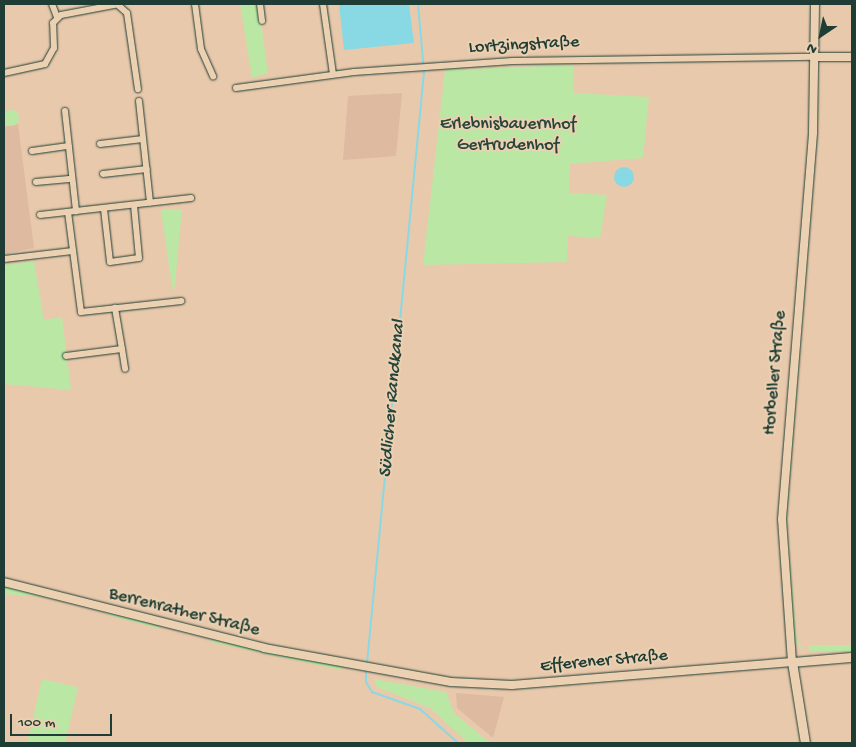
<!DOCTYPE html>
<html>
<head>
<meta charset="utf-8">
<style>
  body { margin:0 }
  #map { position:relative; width:856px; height:747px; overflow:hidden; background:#e9c9ac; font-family:"Gochi Hand",sans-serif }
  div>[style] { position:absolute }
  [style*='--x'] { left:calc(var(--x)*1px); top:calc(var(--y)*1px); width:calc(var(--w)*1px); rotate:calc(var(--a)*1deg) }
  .built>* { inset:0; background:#ddbaa0 }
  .green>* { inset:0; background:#bbe7a4; transform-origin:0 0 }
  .round { border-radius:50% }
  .water>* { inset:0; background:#88d9e3 }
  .stream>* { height:2px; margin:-1px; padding:0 1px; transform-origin:1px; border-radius:1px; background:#88d9e3 }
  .roads { filter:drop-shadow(0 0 1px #1f3d34) drop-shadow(0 0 1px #1f3d34) }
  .minor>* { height:6px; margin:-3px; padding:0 3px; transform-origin:3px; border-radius:3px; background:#ebd0b2 }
  .tertiary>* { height:8px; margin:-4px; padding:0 4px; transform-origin:4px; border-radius:4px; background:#ebd0b2 }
  .secondary>* { height:9px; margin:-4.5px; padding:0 4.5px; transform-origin:4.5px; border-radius:4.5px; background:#ebd0b2 }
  span { translate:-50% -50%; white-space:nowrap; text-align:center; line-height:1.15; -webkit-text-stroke:4px #ebd0b2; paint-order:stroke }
  .street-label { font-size:18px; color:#1f3d34 }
  .park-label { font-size:18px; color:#27463a }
  .water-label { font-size:19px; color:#24453d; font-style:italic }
  .frame { position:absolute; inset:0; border:5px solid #1f3d34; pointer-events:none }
  .north { position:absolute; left:796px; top:10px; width:50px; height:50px; -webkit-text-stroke:4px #ebd0b2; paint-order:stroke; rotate:214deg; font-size:14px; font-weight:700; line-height:20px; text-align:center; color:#1f3d34 }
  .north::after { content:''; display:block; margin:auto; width:18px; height:22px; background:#1f3d34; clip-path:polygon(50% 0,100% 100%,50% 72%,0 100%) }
  .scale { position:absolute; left:10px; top:714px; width:102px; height:22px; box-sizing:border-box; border:2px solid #1f3d34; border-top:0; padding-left:6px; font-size:15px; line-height:18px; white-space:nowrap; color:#1f3d34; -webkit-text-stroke:4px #ebd0b2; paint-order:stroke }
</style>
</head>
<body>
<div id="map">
  <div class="built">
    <i style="clip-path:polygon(402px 93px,396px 156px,343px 160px,348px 96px)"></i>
    <i style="clip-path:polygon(18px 124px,34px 248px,4px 254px,4px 127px)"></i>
    <i style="clip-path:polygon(456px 693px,504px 697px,493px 738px,457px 708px)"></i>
  </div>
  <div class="green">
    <i style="clip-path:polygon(240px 4px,258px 4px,261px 23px,268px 73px,252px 78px)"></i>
    <i style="clip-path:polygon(573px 65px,574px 93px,649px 97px,643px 158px,570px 164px,569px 193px,607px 195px,600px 238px,568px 236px,567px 262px,423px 265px,445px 70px)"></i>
    <i style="clip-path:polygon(821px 82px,787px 519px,785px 519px,786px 475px)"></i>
    <i class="round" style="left:3px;top:110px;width:16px;height:16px"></i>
    <i style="clip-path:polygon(182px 209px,175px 284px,173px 293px,161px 210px)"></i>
    <i style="clip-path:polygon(34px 261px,44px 320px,62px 317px,71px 390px,4px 384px,4px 265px)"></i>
    <i style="clip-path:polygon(787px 526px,797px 640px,806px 654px,795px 642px)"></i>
    <i style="clip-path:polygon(4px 587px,35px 592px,57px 598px,4px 594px)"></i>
    <i style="left:108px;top:613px;width:54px;height:2px;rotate:15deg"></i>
    <i style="clip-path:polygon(210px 640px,341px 667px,341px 670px,210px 642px)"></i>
    <i style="left:852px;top:645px;width:6px;height:43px;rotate:90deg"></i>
    <i style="left:42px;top:679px;width:37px;height:65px;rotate:13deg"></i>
    <i style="clip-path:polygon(374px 679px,446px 692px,454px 713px,490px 743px,468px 743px,430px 708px,377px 687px)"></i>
  </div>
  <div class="water">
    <i style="clip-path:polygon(339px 4px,409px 4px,414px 43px,344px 50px)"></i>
    <i class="round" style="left:614px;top:167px;width:20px;height:20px"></i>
  </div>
  <div class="stream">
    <i style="--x:367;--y:663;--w:594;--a:-84.49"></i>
    <i style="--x:424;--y:72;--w:68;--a:-95"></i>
    <i style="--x:366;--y:668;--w:14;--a:90"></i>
    <i style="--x:366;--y:682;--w:12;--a:59"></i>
    <i style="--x:372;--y:692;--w:51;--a:19.5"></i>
    <i style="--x:420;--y:709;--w:51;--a:41.8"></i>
  </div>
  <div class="roads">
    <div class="minor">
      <i style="--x:52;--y:4;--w:14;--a:69"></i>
      <i style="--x:195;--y:4;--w:45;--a:82.4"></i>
      <i style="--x:201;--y:49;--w:30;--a:66"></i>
      <i style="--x:260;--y:4;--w:17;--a:83"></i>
      <i style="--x:323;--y:4;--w:71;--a:81.9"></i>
      <i style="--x:118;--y:5;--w:12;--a:42"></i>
      <i style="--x:127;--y:13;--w:77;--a:81.8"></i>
      <i style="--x:4;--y:73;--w:42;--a:-12.4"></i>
      <i style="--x:45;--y:64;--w:18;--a:-61"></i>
      <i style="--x:54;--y:48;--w:25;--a:-92"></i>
      <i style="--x:53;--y:23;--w:11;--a:-45"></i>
      <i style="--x:61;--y:15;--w:59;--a:-10.7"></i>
      <i style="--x:236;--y:88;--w:119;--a:-7.7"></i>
      <i style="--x:354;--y:72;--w:159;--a:-4"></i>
      <i style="--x:513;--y:61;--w:302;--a:-0.8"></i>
      <i style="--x:139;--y:101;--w:102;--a:83.8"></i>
      <i style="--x:65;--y:111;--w:101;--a:83.7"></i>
      <i style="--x:100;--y:144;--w:43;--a:-6.6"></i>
      <i style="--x:32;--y:151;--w:37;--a:-8"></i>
      <i style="--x:103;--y:174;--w:44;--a:-6.5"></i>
      <i style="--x:36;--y:182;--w:36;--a:-5"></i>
      <i style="--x:104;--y:209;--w:53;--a:83.5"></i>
      <i style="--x:110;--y:262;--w:29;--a:-8"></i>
      <i style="--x:139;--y:258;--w:53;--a:-95.4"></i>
      <i style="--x:68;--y:212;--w:101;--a:82.6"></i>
      <i style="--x:81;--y:312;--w:101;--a:-6.3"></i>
      <i style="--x:40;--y:215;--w:152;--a:-6.4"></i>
      <i style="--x:4;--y:259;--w:69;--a:-6.6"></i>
      <i style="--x:122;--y:349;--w:20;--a:81"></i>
      <i style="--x:66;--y:356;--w:56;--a:-7.1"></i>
      <i style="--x:122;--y:349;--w:42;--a:-99.7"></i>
    </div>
    <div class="tertiary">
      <i style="--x:815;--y:57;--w:37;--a:0"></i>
      <i style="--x:4;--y:582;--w:268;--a:14.2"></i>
      <i style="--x:264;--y:648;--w:190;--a:10.3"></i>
      <i style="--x:451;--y:682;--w:61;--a:2.8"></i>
      <i style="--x:512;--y:685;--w:281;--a:-4.7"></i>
      <i style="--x:792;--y:662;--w:143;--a:-94"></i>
      <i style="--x:782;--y:519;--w:388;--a:-85.4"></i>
      <i style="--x:813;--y:132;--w:128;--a:-89.1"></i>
    </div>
    <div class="secondary">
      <i style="--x:805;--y:743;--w:82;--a:-99.1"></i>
      <i style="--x:792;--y:662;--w:60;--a:-4.8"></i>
    </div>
  </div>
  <div class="street-label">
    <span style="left:524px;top:46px;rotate:-3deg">Lortzingstraße</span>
    <span style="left:776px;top:373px;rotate:-85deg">Horbeller Straße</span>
    <span style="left:184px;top:613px;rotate:14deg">Berrenrather Straße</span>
    <span style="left:604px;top:662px;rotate:-5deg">Efferener Straße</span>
  </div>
  <div class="park-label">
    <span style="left:508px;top:136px">Erlebnisbauernhof<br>Gertrudenhof</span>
  </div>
  <div class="water-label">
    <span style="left:393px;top:399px;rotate:-85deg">Südlicher Randkanal</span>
  </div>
  <div class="frame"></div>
  <div class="north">N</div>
  <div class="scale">100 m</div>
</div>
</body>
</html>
